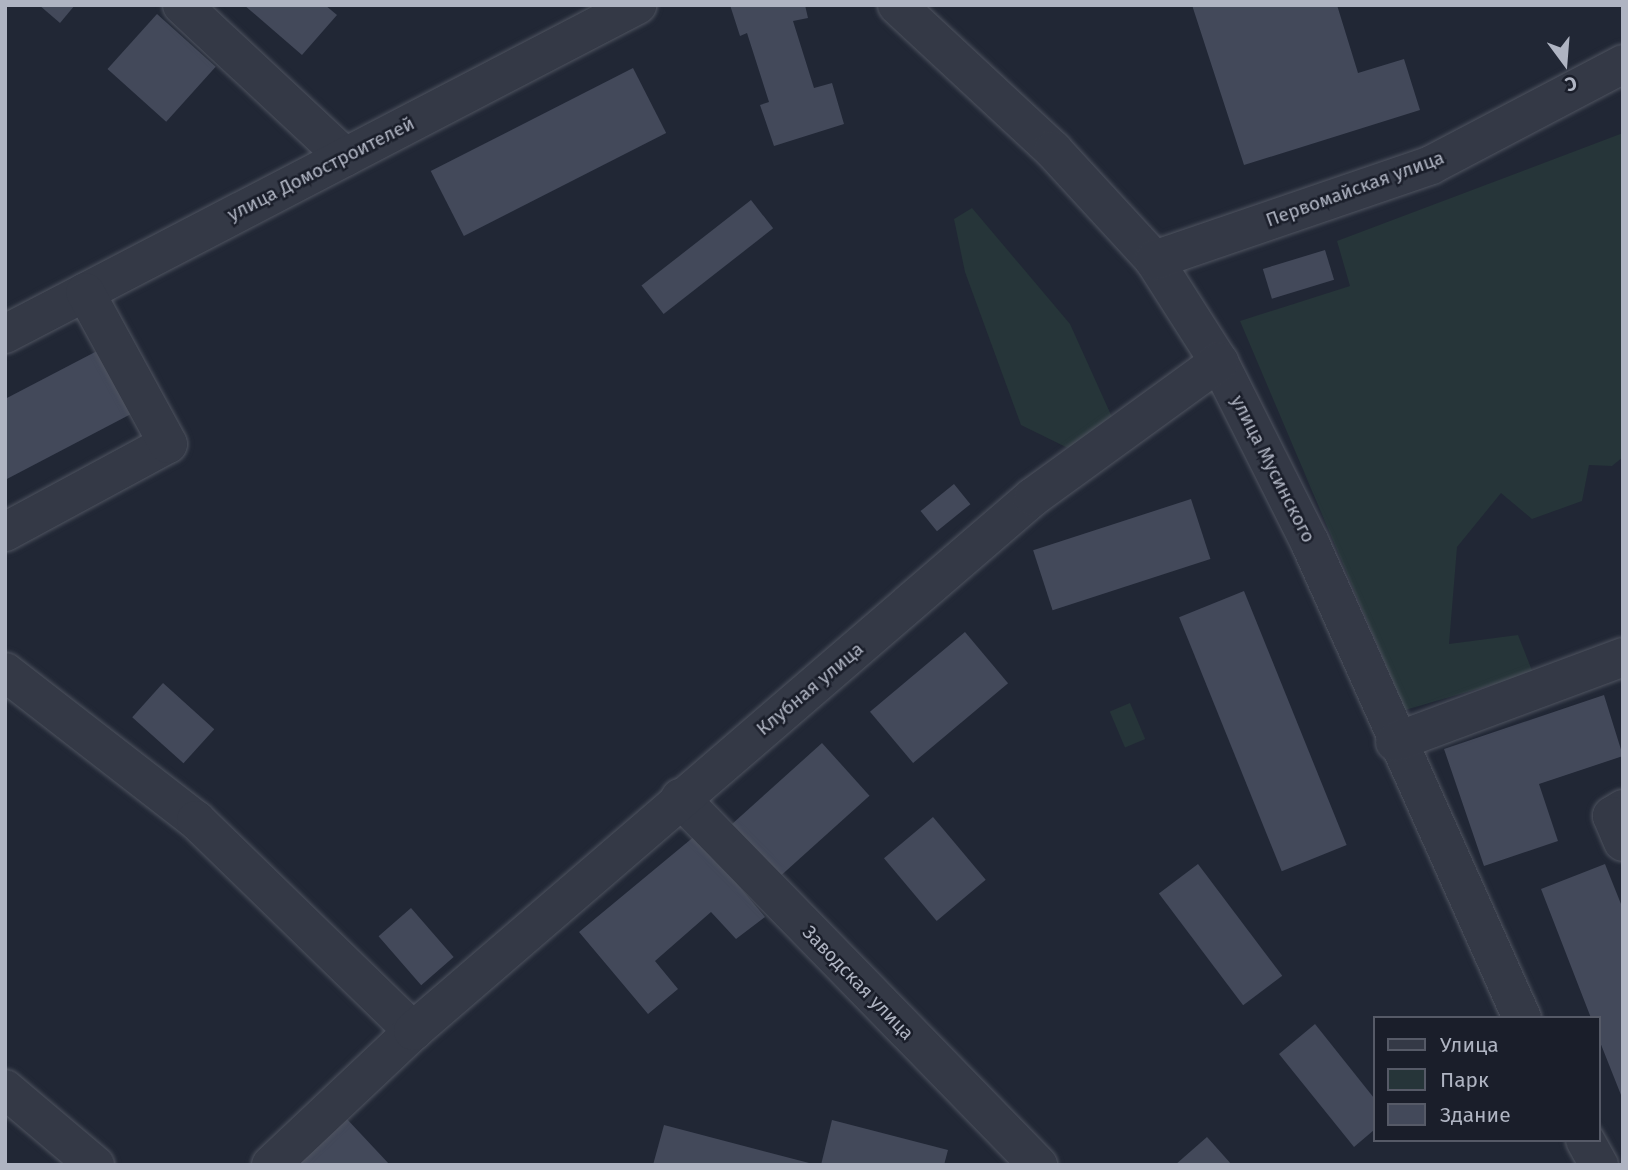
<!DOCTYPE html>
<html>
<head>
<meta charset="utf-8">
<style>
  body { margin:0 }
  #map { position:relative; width:1628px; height:1170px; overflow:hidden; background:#212735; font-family:"Fira Sans",sans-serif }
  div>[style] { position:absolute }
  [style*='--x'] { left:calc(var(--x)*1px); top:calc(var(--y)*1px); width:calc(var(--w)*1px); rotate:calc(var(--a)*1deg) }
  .green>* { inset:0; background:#263539; transform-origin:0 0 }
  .building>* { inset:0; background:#43495a; transform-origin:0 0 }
  .roads { filter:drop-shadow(0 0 2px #4f5460) drop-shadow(0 0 2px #4f5460) }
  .minor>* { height:38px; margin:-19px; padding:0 19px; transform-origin:19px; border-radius:19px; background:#343946 }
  span { translate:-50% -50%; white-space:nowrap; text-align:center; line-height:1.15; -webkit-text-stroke:5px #1a1e2a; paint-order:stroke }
  .street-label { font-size:19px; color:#afb4c2 }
  .frame { position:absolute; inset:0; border:7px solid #afb4c2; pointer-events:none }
  .legend { position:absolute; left:1373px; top:1016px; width:228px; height:126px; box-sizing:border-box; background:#1a1e2a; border:2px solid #565a67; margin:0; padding:9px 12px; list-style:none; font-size:21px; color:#afb4c2 }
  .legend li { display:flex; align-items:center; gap:14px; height:35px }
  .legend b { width:35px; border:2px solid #565a67 }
  .north { position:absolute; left:1530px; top:28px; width:70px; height:70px; -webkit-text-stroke:5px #1a1e2a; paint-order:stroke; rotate:164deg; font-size:19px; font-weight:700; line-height:28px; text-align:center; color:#afb4c2 }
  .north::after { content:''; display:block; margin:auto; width:24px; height:32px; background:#afb4c2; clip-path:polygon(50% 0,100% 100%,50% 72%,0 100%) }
</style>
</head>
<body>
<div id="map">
  <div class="green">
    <i style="clip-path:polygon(1623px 133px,1623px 457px,1612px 466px,1589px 465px,1582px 501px,1532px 519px,1501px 493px,1457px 547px,1449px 644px,1518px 635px,1533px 673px,1405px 710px,1240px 321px,1350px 286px,1337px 241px)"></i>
    <i style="clip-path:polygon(972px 208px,1070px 324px,1116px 426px,1070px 449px,1021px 425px,965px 272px,954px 219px)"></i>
    <i style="left:1130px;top:703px;width:39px;height:22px;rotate:67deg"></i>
  </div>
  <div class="building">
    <i style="clip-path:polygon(39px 5px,75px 5px,60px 23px)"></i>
    <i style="clip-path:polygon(244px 5px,325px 5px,337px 15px,302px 55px)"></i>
    <i style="clip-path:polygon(730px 5px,805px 5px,808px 18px,793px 21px,814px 88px,832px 83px,844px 124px,774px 146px,760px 105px,769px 102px,747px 33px,740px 36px)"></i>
    <i style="clip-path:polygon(1192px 5px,1337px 5px,1358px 73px,1404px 59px,1420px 110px,1244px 165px)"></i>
    <i style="left:157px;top:14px;width:79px;height:74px;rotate:42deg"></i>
    <i style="left:633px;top:68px;width:73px;height:227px;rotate:63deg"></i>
    <i style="left:751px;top:200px;width:36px;height:139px;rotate:52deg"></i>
    <i style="left:1325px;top:250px;width:31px;height:65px;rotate:73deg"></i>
    <i style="clip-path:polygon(97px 351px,131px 414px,5px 480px,5px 399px)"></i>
    <i style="left:954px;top:484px;width:26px;height:43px;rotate:51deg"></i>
    <i style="left:1191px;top:499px;width:63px;height:166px;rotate:72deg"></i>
    <i style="left:1244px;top:591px;width:274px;height:70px;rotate:68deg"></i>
    <i style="left:965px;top:632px;width:67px;height:124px;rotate:50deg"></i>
    <i style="left:163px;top:683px;width:69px;height:46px;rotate:42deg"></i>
    <i style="clip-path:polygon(1604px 695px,1623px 756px,1539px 784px,1558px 841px,1484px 866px,1444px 749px)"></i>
    <i style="left:822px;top:743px;width:71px;height:124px;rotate:48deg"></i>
    <i style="left:933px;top:817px;width:82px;height:64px;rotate:50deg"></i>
    <i style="clip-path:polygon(696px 835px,765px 917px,736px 939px,711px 912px,655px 961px,678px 989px,648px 1014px,579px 932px)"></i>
    <i style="left:1198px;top:864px;width:140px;height:49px;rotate:53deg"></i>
    <i style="clip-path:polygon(1605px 864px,1623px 909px,1623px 1100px,1598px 1037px,1598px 1018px,1591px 1018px,1541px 889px)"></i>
    <i style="left:411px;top:908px;width:65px;height:43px;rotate:49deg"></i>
    <i style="clip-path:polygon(1315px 1024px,1374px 1098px,1374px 1130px,1354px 1147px,1279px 1054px)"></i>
    <i style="clip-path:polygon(345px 1117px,390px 1165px,295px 1165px)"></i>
    <i style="clip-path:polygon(832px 1120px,948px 1150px,944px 1165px,821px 1165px)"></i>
    <i style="clip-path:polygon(664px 1125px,813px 1164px,813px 1165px,653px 1165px)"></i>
    <i style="clip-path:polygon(1207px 1137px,1232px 1165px,1175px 1165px)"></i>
  </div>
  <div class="roads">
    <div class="minor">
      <i style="--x:182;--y:5;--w:223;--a:43"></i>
      <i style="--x:897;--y:5;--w:213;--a:42.9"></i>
      <i style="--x:1053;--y:150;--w:149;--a:47.4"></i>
      <i style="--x:1154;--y:260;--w:121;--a:57.5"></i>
      <i style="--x:1219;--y:362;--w:203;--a:63.3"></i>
      <i style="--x:1310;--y:543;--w:520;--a:65.95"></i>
      <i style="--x:1154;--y:260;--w:293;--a:-18.9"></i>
      <i style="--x:1431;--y:165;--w:217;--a:-27.7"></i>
      <i style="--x:5;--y:334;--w:713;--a:-27.5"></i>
      <i style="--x:5;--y:532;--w:185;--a:-28.4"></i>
      <i style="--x:168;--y:444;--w:173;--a:-118.6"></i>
      <i style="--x:5;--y:672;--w:242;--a:37.8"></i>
      <i style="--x:196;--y:820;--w:303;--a:44.2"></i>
      <i style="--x:1395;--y:742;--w:243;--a:-20.4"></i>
      <i style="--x:680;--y:798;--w:513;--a:45.71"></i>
      <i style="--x:1623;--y:809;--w:13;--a:148"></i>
      <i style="--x:1612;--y:816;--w:28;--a:67"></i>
      <i style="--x:5;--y:1089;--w:118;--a:40.2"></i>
      <i style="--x:1585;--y:1140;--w:29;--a:61"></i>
      <i style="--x:271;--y:1165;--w:195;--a:-43.3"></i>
      <i style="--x:413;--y:1031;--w:818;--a:-40.74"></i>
      <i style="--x:1033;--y:497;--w:230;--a:-36"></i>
    </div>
  </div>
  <div class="street-label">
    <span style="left:321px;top:169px;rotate:-27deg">улица Домостроителей</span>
    <span style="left:1355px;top:189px;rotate:-20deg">Первомайская улица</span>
    <span style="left:1273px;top:469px;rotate:63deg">улица Мусинского</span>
    <span style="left:810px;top:689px;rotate:-40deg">Клубная улица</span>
    <span style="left:858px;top:983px;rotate:46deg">Заводская улица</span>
  </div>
  <div class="frame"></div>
  <ul class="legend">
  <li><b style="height:9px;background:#343946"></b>Улица</li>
  <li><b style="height:19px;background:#263539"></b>Парк</li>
  <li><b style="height:19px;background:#43495a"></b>Здание</li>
  </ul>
  <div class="north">С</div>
</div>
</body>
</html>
